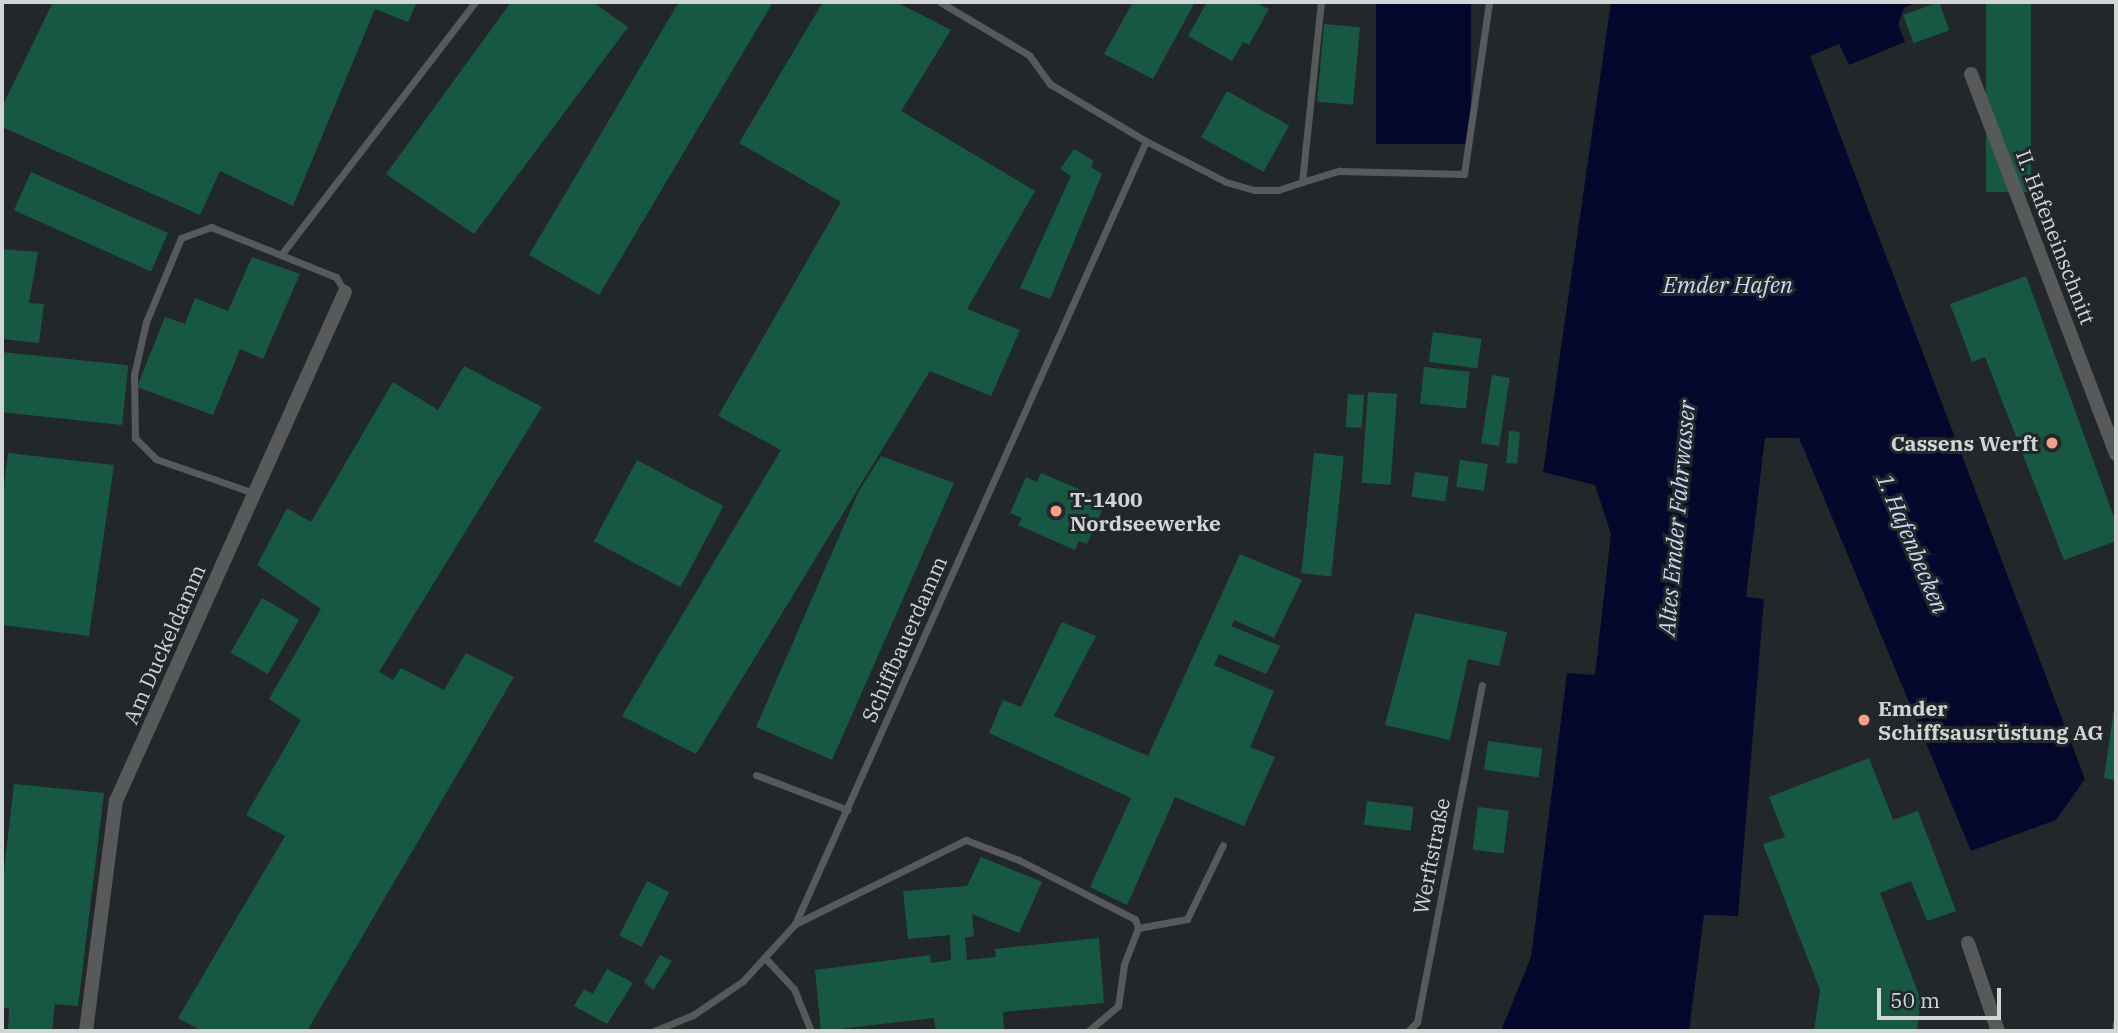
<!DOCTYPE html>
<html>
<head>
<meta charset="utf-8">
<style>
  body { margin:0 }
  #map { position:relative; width:2118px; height:1033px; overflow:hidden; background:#222829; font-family:"IBM Plex Serif",serif }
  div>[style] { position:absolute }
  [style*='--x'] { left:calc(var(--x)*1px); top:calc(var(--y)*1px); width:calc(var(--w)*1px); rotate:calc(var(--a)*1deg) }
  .water>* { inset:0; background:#05082d; transform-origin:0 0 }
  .building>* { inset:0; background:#175845; transform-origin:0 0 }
  .service>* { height:7px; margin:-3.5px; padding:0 3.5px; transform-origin:3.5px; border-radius:3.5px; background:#57595b }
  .minor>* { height:14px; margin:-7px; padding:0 7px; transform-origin:7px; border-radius:7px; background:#57595b }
  .dots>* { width:19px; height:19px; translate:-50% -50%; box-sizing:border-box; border:4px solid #222829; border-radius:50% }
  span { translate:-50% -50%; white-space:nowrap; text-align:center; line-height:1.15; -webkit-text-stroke:6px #222829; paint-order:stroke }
  .street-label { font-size:21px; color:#d1d5d5 }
  .poi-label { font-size:21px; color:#d1d5d5; font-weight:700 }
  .right { translate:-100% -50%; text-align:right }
  .left { translate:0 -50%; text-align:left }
  .water-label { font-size:23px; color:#cdd7f4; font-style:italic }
  .frame { position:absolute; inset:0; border:4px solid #d1d5d5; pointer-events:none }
  .scale { position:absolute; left:1877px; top:988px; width:124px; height:32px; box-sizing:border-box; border:4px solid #d1d5d5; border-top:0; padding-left:9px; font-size:21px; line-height:24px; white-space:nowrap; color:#d1d5d5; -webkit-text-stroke:5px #222829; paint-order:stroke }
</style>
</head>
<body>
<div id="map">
  <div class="water">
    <i style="left:1376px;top:2px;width:95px;height:142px"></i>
    <i style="clip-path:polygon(1611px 2px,1918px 2px,1904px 8px,1898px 24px,1905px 42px,1849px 65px,1839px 44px,1810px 56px,2085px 779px,2056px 820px,1971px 851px,1799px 438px,1765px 438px,1746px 597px,1764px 599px,1738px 916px,1704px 915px,1689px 1031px,1501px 1031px,1531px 957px,1567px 673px,1595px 675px,1611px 534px,1595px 485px,1543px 472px)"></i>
  </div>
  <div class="building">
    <i style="clip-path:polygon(53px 2px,417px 2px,408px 22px,375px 9px,293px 206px,220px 171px,200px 215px,2px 127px,2px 107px)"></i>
    <i style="clip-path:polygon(511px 2px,593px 2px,628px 27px,474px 234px,386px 174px)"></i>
    <i style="clip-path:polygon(679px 2px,773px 2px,599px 295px,529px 255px)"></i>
    <i style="clip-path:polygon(823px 2px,896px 2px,951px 30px,901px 111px,1035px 191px,967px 309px,1020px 330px,991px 396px,930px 371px,696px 754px,622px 716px,781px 450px,718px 416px,841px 202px,739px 143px)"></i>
    <i style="clip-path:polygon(1133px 2px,1195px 2px,1153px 79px,1104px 54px)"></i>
    <i style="clip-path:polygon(1207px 2px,1262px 2px,1260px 5px,1269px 9px,1249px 45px,1243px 42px,1232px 61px,1188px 36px)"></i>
    <i style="left:1939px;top:2px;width:30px;height:38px;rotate:70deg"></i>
    <i style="left:1986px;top:2px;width:45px;height:190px"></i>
    <i style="left:1324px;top:24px;width:36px;height:78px;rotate:5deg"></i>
    <i style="left:1227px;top:91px;width:71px;height:53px;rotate:29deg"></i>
    <i style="clip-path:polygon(1074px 149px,1094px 161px,1091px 167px,1102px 174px,1050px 299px,1020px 288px,1071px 176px,1060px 169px)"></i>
    <i style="left:31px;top:172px;width:150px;height:42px;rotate:24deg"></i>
    <i style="clip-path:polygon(2px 249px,38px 252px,29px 303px,44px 304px,39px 343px,2px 339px)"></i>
    <i style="clip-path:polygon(252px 257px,300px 274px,263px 359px,240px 349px,213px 415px,137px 387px,165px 317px,185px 324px,195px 298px,228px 311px)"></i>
    <i style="clip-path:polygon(2026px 276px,2116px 523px,2116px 541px,2064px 560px,1985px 357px,1972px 362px,1950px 304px)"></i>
    <i style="left:1433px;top:332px;width:49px;height:30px;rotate:8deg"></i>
    <i style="left:2px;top:352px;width:127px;height:60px;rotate:6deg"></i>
    <i style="clip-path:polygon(464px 366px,542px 407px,379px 672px,393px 680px,401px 668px,444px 690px,466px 653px,514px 677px,307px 1031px,202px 1031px,178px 1018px,285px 836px,246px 815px,301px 720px,269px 699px,321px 609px,257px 565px,287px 508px,311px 522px,393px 382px,438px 410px)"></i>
    <i style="left:1424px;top:367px;width:46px;height:37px;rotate:6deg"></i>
    <i style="left:1492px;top:375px;width:18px;height:69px;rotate:9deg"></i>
    <i style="left:1368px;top:392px;width:29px;height:91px;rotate:4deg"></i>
    <i style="left:1348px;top:394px;width:16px;height:33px;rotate:4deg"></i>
    <i style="left:1509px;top:431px;width:11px;height:32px;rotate:5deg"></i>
    <i style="clip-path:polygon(8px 453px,114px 465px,89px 636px,2px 625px,2px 501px)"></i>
    <i style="left:1314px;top:453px;width:30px;height:121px;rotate:6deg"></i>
    <i style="clip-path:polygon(881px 456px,954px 483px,832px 760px,756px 727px,859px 491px)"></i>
    <i style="left:637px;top:460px;width:98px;height:92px;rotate:28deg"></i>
    <i style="left:1460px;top:460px;width:28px;height:27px;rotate:8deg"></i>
    <i style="left:1415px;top:472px;width:34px;height:25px;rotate:8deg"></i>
    <i style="clip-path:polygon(1041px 473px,1100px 498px,1097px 506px,1103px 508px,1087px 544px,1079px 541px,1075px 550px,1018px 525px,1022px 518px,1010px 513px,1026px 477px,1037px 482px)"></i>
    <i style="clip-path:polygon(1240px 554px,1302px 580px,1274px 638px,1234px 620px,1231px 626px,1280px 646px,1266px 674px,1219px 654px,1214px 665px,1274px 691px,1250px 747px,1275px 757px,1244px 826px,1175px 797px,1127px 905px,1090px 887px,1131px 798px,989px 733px,1003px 700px,1021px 707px,1062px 622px,1096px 636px,1054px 716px,1148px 756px)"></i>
    <i style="left:262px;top:598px;width:43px;height:63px;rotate:30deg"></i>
    <i style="clip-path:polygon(1415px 613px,1507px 632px,1499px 666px,1468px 659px,1450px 740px,1385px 725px)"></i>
    <i style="clip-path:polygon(2115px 702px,2116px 702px,2116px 780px,2104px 778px)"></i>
    <i style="left:1488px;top:741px;width:55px;height:29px;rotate:8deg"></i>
    <i style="clip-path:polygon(1869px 758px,1893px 820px,1918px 811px,1956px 911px,1927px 921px,1911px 881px,1880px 893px,1921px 1000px,1917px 1031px,1814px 1031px,1820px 990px,1763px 844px,1785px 837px,1769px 797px)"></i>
    <i style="clip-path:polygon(14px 784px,104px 793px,78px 1006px,55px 1004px,52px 1031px,8px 1031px,9px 1008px,2px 1008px,2px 887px)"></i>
    <i style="left:1367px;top:801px;width:47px;height:24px;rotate:7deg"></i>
    <i style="left:1478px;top:807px;width:31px;height:43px;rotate:7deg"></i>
    <i style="clip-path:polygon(981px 857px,1042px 882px,1019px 933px,972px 914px,974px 936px,965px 938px,967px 960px,996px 957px,995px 949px,1099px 938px,1104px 1003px,1003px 1012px,1004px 1031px,936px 1031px,934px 1018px,821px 1031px,815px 970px,930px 955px,931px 963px,951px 960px,950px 935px,908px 939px,903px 891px,967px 886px)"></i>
    <i style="left:647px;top:881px;width:25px;height:61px;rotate:27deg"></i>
    <i style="clip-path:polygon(660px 955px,672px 961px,653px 990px,644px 982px)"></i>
    <i style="clip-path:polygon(607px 969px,633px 983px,607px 1024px,574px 1006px,584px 989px,593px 994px)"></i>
  </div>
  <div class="service">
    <i style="--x:940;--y:2;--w:104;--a:30.8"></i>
    <i style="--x:1029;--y:55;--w:36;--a:54"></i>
    <i style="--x:1050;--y:84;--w:112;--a:30.7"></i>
    <i style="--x:1302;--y:182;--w:39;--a:-17"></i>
    <i style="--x:1339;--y:171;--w:125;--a:1.4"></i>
    <i style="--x:1464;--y:174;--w:174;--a:-81.7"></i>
    <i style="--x:281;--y:255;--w:319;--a:-52.5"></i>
    <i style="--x:254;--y:493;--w:104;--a:-160.9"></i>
    <i style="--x:156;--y:459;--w:30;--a:-135"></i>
    <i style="--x:135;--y:438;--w:63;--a:-90.9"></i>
    <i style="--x:134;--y:375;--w:54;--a:-77.2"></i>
    <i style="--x:146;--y:322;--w:91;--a:-67.4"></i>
    <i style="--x:181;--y:238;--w:32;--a:-20"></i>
    <i style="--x:211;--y:227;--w:135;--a:21.8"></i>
    <i style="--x:336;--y:277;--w:17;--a:59"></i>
    <i style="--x:756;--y:775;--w:98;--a:20.8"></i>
    <i style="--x:795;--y:924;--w:191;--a:-26.2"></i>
    <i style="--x:966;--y:840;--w:57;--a:20.7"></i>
    <i style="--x:1019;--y:860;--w:130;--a:27"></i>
    <i style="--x:1135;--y:919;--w:9;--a:72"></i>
    <i style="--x:1138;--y:928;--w:40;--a:111"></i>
    <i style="--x:1124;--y:965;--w:41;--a:98.3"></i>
    <i style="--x:1118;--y:1006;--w:39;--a:140"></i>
    <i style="--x:1138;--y:928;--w:50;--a:-10.4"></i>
    <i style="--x:1187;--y:919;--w:82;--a:-64.1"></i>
    <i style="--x:766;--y:959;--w:41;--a:47"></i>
    <i style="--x:794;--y:989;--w:45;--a:68"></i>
    <i style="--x:654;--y:1031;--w:42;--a:-22.3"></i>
    <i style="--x:693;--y:1015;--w:60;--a:-34.2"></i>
    <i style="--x:743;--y:981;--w:77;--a:-47.6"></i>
    <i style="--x:795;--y:924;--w:858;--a:-65.85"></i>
    <i style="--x:1146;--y:141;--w:90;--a:27.1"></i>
    <i style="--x:1226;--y:182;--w:29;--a:16"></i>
    <i style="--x:1254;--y:190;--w:24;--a:0"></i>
    <i style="--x:1278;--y:190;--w:25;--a:-18"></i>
    <i style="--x:1302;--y:182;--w:181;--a:-84"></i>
    <i style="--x:1408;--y:1031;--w:13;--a:-45"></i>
    <i style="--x:1417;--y:1022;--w:343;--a:-79.1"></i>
    <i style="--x:2115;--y:1031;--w:8;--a:-83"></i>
  </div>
  <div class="minor">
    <i style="--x:1971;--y:74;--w:407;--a:69.1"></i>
    <i style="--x:1968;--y:943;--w:93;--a:71.2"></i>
    <i style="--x:86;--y:1031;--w:232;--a:-82.6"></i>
    <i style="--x:116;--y:801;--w:558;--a:-65.78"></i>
  </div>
  <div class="dots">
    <i style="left:2052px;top:443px;background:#f49e8a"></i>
    <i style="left:1056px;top:511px;background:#f49e8a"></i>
    <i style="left:1864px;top:720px;background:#f49e8a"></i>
  </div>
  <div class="street-label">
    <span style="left:2056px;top:237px;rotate:69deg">II. Hafeneinschnitt</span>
    <span style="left:904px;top:639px;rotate:-66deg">Schiffbauerdamm</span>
    <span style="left:164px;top:644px;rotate:-66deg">Am Duckeldamm</span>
    <span style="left:1431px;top:856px;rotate:-79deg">Werftstraße</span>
  </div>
  <div class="poi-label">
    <span class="right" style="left:2038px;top:443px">Cassens Werft</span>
    <span class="left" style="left:1070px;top:511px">T-1400<br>Nordseewerke</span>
    <span class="left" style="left:1878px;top:720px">Emder<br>Schiffsausrüstung AG</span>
  </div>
  <div class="water-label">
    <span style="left:1728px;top:284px">Emder Hafen</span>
    <span style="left:1676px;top:518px;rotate:-85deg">Altes Emder Fahrwasser</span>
    <span style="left:1913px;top:543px;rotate:67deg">1. Hafenbecken</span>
  </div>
  <div class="frame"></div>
  <div class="scale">50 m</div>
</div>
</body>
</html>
